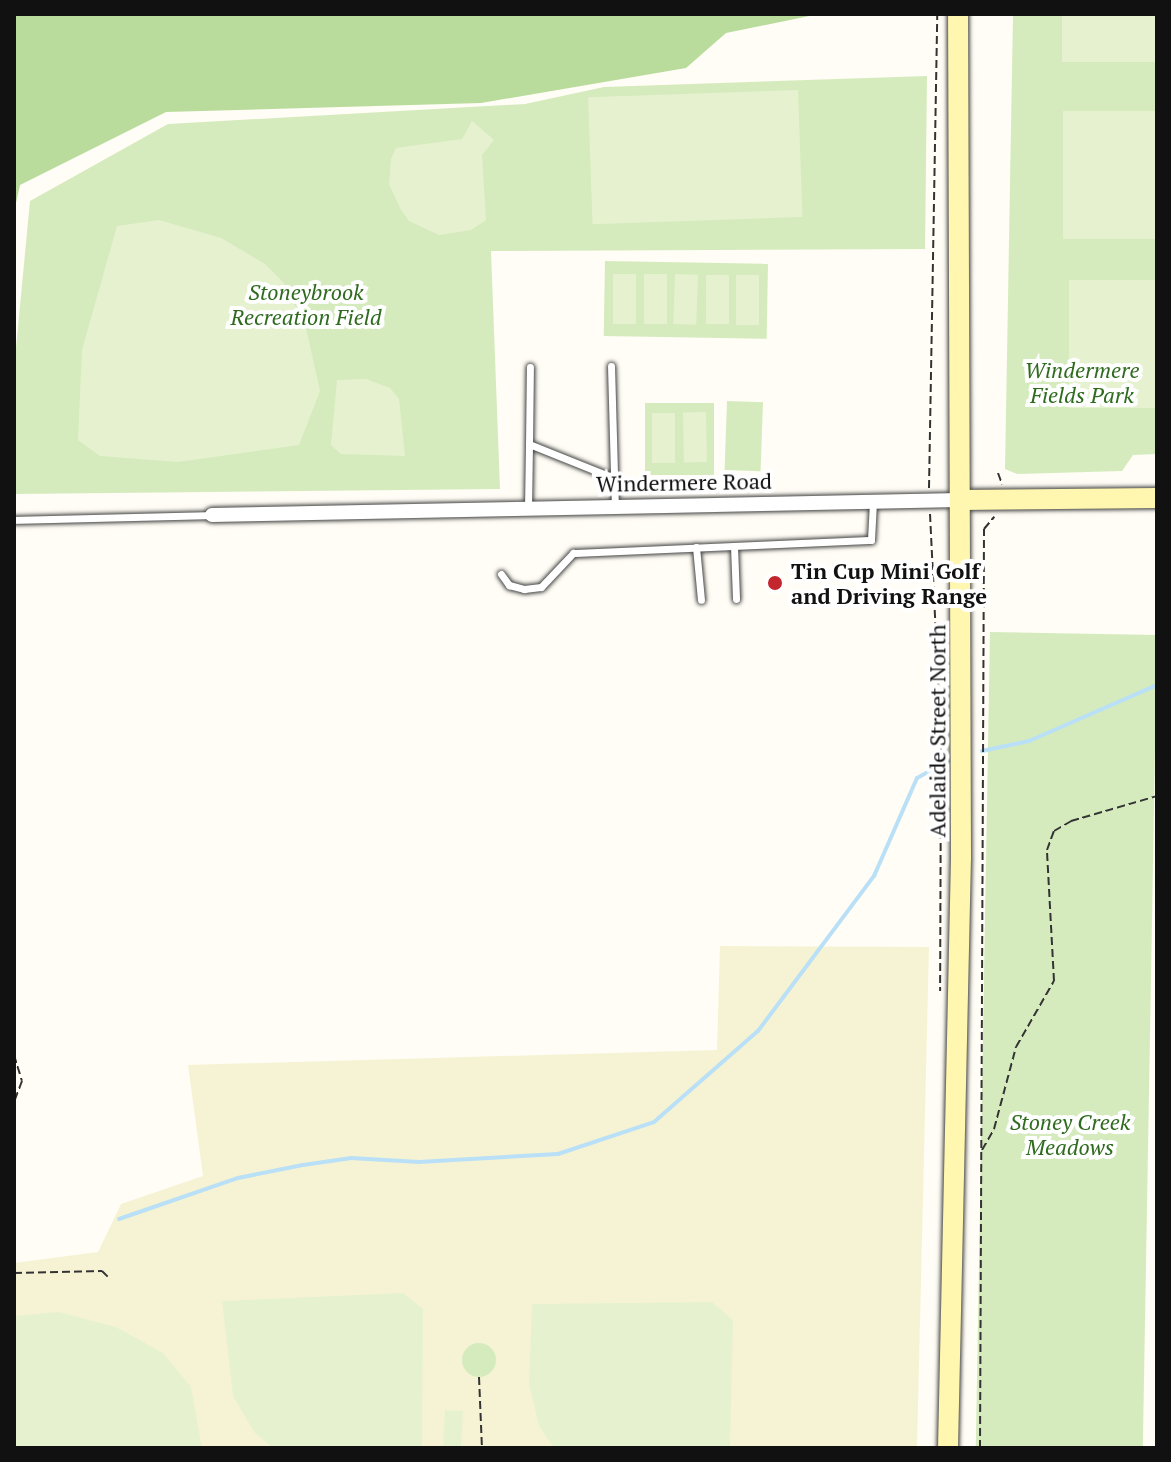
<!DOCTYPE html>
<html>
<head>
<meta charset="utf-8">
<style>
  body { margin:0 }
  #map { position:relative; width:1171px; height:1462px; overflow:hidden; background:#fffdf5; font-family:"PT Serif",serif }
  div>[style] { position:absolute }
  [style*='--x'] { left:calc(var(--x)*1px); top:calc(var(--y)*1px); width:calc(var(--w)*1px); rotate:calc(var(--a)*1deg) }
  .farmland>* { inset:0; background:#f6f3d4 }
  .green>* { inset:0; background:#d5ebbd; transform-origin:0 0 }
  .round { border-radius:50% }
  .forest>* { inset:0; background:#b9dc9c }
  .pitch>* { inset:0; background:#e6f2cf; transform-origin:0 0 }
  .stream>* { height:4px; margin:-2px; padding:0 2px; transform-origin:2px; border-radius:2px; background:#b9e0f7 }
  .path>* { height:2px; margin-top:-1px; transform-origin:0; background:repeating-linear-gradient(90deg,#333 0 8px,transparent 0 12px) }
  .roads { filter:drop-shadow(0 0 2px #444) drop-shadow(0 0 2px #444) }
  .service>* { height:7px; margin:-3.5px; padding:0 3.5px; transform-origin:3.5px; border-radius:3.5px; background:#fff }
  .minor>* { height:14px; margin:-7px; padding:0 7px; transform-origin:7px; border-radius:7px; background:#fff }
  .secondary>* { height:20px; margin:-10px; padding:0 10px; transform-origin:10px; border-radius:10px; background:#fff6b0 }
  .dots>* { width:22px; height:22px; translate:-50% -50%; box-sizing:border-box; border:4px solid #fff; border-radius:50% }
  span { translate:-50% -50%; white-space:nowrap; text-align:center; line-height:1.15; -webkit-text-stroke:8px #fff; paint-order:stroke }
  .park-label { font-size:22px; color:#2f6b1f; font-style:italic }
  .street-label { font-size:22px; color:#111 }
  .poi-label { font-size:22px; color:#111; font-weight:700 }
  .left { translate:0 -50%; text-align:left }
  .frame { position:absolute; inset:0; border:16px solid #111; pointer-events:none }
</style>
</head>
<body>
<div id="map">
  <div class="farmland">
    <i style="clip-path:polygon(720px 946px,929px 947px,917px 1448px,14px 1448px,14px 1263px,98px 1252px,121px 1204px,203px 1176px,188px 1065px,717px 1050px)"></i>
  </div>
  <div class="green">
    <i style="clip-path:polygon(1013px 14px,1157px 14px,1157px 454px,1133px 455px,1122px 471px,1017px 474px,1005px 469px)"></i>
    <i style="clip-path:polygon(927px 76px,925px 249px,491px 251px,500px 489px,14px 494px,14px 369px,30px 201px,168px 124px,525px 104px,604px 87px)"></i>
    <i style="left:605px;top:261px;width:163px;height:75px;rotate:1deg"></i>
    <i style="left:727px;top:401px;width:36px;height:69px;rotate:2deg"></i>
    <i style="left:645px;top:403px;width:69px;height:72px"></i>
    <i style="left:990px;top:632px;width:167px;height:816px;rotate:1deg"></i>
    <i class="round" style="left:462px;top:1343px;width:34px;height:34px"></i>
  </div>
  <div class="forest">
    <i style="clip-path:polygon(14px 14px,819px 14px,726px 33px,686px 68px,481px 103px,166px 112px,20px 185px,14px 212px)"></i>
  </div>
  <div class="pitch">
    <i style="left:1062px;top:14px;width:95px;height:48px"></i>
    <i style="left:798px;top:90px;width:127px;height:210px;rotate:88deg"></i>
    <i style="left:1157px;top:111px;width:128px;height:94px;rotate:90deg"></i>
    <i style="clip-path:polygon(472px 121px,494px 140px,482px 155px,486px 220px,471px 230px,439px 235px,409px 221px,401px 210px,389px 184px,391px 159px,396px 148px,462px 139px)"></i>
    <i style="clip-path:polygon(159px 220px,221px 238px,265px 264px,284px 283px,306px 328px,320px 391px,299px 445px,178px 462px,100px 456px,78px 440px,82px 350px,117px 226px)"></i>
    <i style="left:613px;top:274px;width:23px;height:50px"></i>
    <i style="left:667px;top:274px;width:50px;height:23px;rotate:90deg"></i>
    <i style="left:675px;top:274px;width:23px;height:50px;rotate:2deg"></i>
    <i style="left:706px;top:275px;width:23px;height:49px"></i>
    <i style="left:736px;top:275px;width:23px;height:50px"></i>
    <i style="left:1157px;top:280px;width:128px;height:88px;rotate:90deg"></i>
    <i style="clip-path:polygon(366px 379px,390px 388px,399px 399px,405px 456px,341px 454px,331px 445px,337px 380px)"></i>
    <i style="left:706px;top:412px;width:50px;height:23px;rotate:89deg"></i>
    <i style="left:652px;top:413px;width:23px;height:50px"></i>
    <i style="clip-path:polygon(403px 1293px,423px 1309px,422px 1448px,273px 1448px,254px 1432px,233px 1396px,222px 1301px)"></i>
    <i style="clip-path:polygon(712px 1302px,733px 1320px,730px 1448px,554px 1448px,539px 1426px,529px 1384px,532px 1304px)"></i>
    <i style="clip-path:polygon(59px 1312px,116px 1327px,163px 1353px,191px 1387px,202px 1448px,14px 1448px,14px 1316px)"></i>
    <i style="left:445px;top:1410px;width:18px;height:38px;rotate:3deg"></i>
  </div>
  <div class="stream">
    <i style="--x:982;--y:751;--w:48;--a:-12"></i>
    <i style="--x:1029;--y:741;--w:140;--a:-23.6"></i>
    <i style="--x:119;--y:1219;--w:126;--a:-19"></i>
    <i style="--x:238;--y:1178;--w:66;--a:-11.3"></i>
    <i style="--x:303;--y:1165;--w:49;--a:-8.3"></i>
    <i style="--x:351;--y:1158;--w:68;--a:3.4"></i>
    <i style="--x:419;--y:1162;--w:139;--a:-3.3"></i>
    <i style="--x:558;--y:1154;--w:101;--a:-18.4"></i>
    <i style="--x:654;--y:1122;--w:138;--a:-41.2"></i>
    <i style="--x:758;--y:1031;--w:194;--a:-53.2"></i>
    <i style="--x:874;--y:876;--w:107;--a:-66.3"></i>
    <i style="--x:917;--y:778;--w:42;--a:-28.4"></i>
  </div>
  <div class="path">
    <i style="--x:998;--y:473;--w:12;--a:70"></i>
    <i style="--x:929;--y:488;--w:474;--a:-89"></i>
    <i style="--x:930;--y:514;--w:221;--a:87.2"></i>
    <i style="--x:941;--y:735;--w:256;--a:90.2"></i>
    <i style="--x:14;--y:1055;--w:27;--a:73"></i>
    <i style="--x:22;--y:1081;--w:22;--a:111"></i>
    <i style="--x:982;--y:1150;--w:24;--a:-60"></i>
    <i style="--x:994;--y:1129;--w:85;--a:-75"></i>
    <i style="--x:1016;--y:1047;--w:76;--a:-60.1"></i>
    <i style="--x:1054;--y:981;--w:131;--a:-93.1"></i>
    <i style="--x:1047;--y:850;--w:20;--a:-70"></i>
    <i style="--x:1054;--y:831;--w:20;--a:-30"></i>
    <i style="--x:1071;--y:821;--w:90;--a:-16.2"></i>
    <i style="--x:14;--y:1273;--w:88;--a:-1.3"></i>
    <i style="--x:102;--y:1271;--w:8;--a:45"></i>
    <i style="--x:479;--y:1377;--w:71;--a:87.6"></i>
    <i style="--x:980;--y:1448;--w:919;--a:-89.75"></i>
    <i style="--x:984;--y:529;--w:16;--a:-50"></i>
  </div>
  <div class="roads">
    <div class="service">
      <i style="--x:611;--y:366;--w:141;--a:88.4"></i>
      <i style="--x:529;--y:444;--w:77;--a:-89.3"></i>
      <i style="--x:528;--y:509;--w:65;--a:-89.1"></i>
      <i style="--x:529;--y:444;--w:92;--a:21.8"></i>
      <i style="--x:14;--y:520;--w:198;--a:-1.4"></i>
      <i style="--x:734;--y:546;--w:53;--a:87.8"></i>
      <i style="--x:696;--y:547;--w:53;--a:84.6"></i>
      <i style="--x:501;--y:574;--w:14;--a:54"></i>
      <i style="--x:509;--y:585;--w:16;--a:15"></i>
      <i style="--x:524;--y:589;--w:17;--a:-7"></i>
      <i style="--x:541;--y:587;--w:47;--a:-46.7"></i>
      <i style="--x:573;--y:553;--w:298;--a:-2.5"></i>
      <i style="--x:871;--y:540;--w:38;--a:-87"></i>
    </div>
    <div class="minor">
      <i style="--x:212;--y:515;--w:748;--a:-1.15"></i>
    </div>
    <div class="secondary">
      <i style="--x:960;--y:500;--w:197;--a:-0.6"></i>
      <i style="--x:948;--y:1448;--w:590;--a:-88.74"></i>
      <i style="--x:961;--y:858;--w:844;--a:-90.2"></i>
    </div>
  </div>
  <div class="dots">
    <i style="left:775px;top:583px;background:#c4262e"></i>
  </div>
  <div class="park-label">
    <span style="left:306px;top:304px">Stoneybrook<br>Recreation Field</span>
    <span style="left:1082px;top:382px">Windermere<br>Fields Park</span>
    <span style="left:1070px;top:1134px">Stoney Creek<br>Meadows</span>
  </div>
  <div class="street-label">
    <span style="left:684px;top:482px;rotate:-1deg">Windermere Road</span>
    <span style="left:937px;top:731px;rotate:-90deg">Adelaide Street North</span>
  </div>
  <div class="poi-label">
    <span class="left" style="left:791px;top:583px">Tin Cup Mini Golf<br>and Driving Range</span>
  </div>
  <div class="frame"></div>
</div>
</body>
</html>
